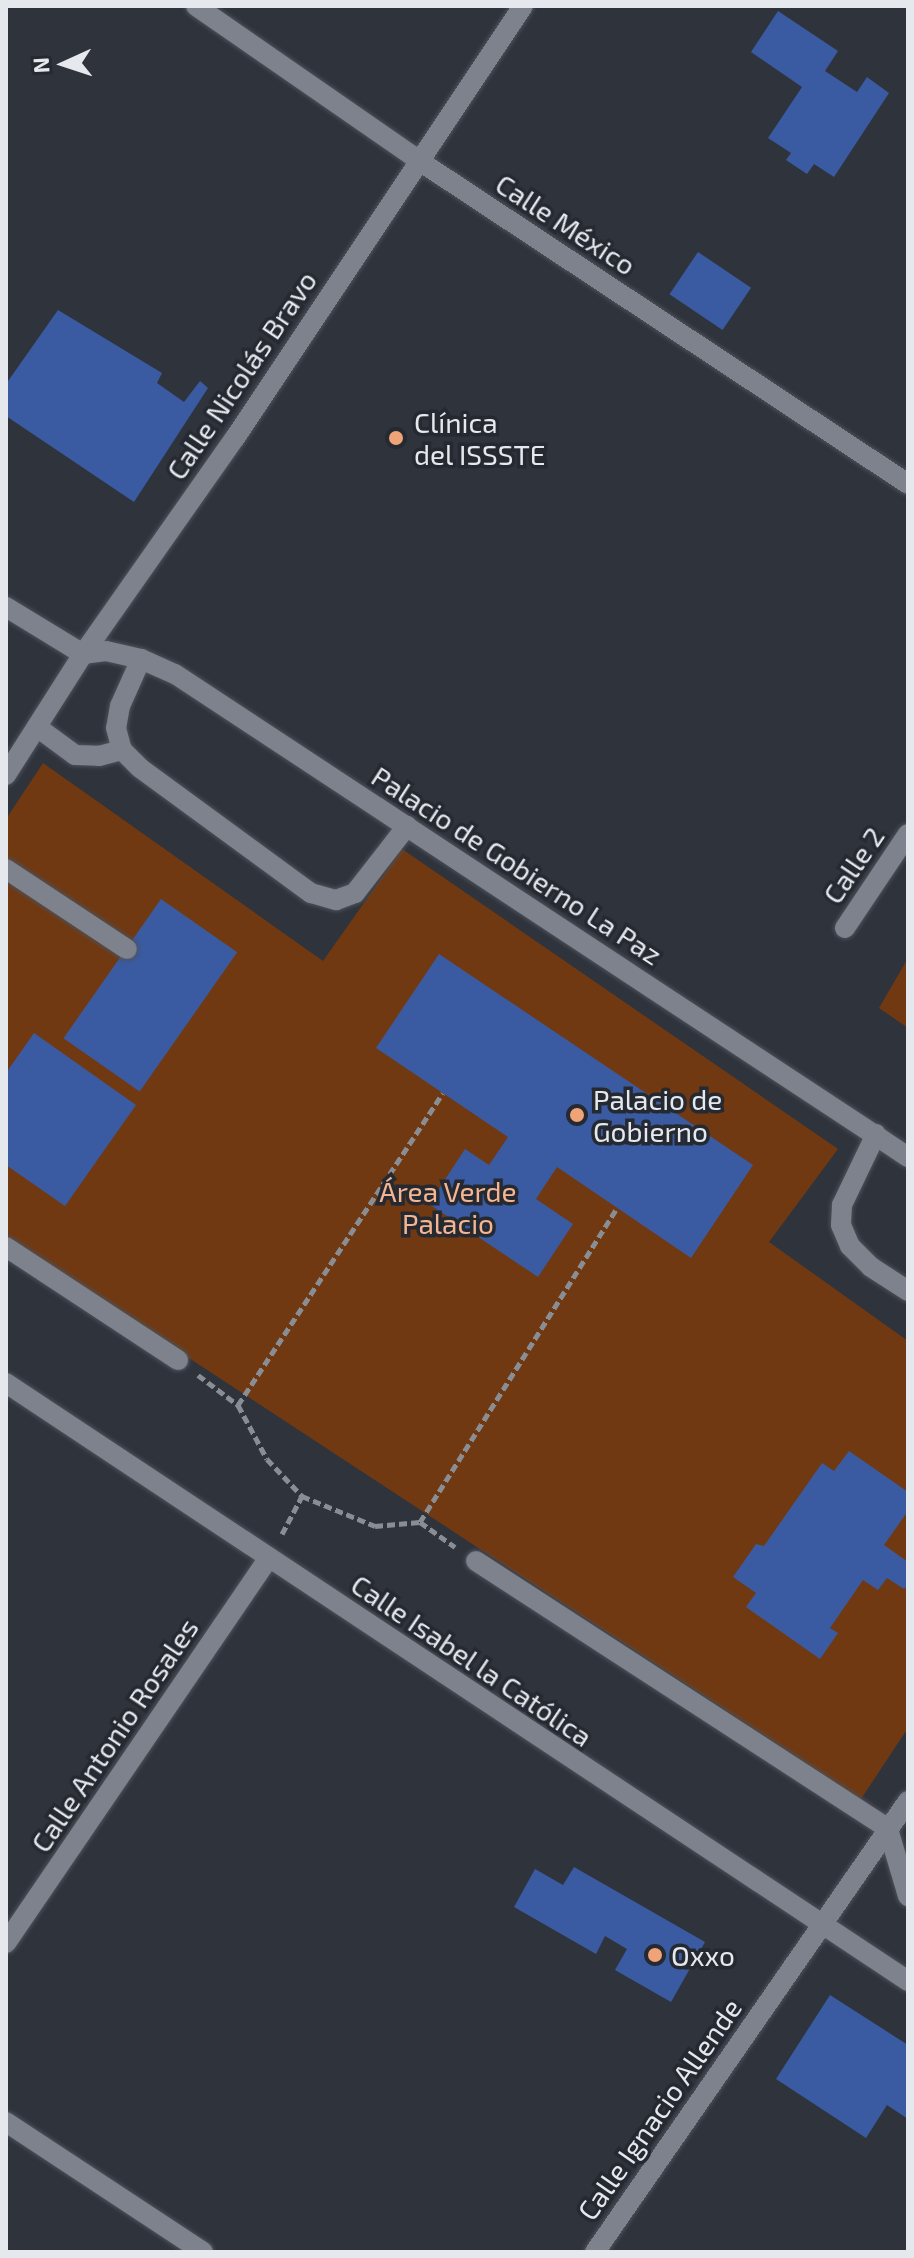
<!DOCTYPE html>
<html>
<head>
<meta charset="utf-8">
<style>
  body { margin:0 }
  #map { position:relative; width:914px; height:2258px; overflow:hidden; background:#2f333c; font-family:"Exo 2",sans-serif }
  div>[style] { position:absolute }
  [style*='--x'] { left:calc(var(--x)*1px); top:calc(var(--y)*1px); width:calc(var(--w)*1px); rotate:calc(var(--a)*1deg) }
  .green>* { inset:0; background:#713912 }
  .building>* { inset:0; background:#3a5ba1; transform-origin:0 0 }
  .path>* { height:5px; margin-top:-2.5px; transform-origin:0; background:repeating-linear-gradient(90deg,#898d94 0 8px,transparent 0 12px) }
  .roads { filter:drop-shadow(0 0 2px #4d5158) drop-shadow(0 0 2px #4d5158) }
  .service>* { height:20px; margin:-10px; padding:0 10px; transform-origin:10px; border-radius:10px; background:#7d828d }
  .minor>* { height:20px; margin:-10px; padding:0 10px; transform-origin:10px; border-radius:10px; background:#7d828d }
  .tertiary>* { height:20px; margin:-10px; padding:0 10px; transform-origin:10px; border-radius:10px; background:#7d828d }
  .dots>* { width:22px; height:22px; translate:-50% -50%; box-sizing:border-box; border:4px solid #252932; border-radius:50% }
  span { translate:-50% -50%; white-space:nowrap; text-align:center; line-height:1.15; -webkit-text-stroke:7px #252932; paint-order:stroke }
  .street-label { font-size:28px; color:#e5e9ee }
  .poi-label { font-size:28px; color:#e5e9ee }
  .left { translate:0 -50%; text-align:left }
  .park-label { font-size:28px; color:#f5b590 }
  .frame { position:absolute; inset:0; border:8px solid #e5e9ee; pointer-events:none }
  .north { position:absolute; left:24px; top:24px; width:80px; height:80px; -webkit-text-stroke:6px #252932; paint-order:stroke; rotate:267deg; font-size:22px; font-weight:700; line-height:32px; text-align:center; color:#e5e9ee }
  .north::after { content:''; display:block; margin:auto; width:28px; height:36px; background:#e5e9ee; clip-path:polygon(50% 0,100% 100%,50% 72%,0 100%) }
</style>
</head>
<body>
<div id="map">
  <div class="green">
    <i style="clip-path:polygon(43px 763px,323px 961px,402px 849px,838px 1149px,769px 1242px,908px 1341px,908px 1728px,861px 1799px,6px 1238px,6px 819px)"></i>
    <i style="clip-path:polygon(908px 958px,908px 1028px,879px 1008px)"></i>
  </div>
  <div class="building">
    <i style="clip-path:polygon(778px 11px,838px 51px,825px 71px,857px 92px,867px 77px,889px 93px,834px 177px,814px 164px,807px 174px,786px 160px,791px 153px,768px 138px,802px 87px,751px 52px)"></i>
    <i style="left:698px;top:252px;width:64px;height:51px;rotate:34deg"></i>
    <i style="clip-path:polygon(58px 310px,162px 373px,157px 383px,184px 402px,200px 381px,208px 388px,134px 502px,6px 416px,6px 384px)"></i>
    <i style="left:161px;top:899px;width:93px;height:170px;rotate:35deg"></i>
    <i style="clip-path:polygon(439px 954px,753px 1165px,691px 1258px,557px 1167px,536px 1199px,573px 1224px,538px 1277px,429px 1204px,465px 1149px,489px 1165px,508px 1137px,376px 1048px)"></i>
    <i style="clip-path:polygon(34px 1033px,136px 1105px,65px 1206px,6px 1165px,6px 1073px)"></i>
    <i style="clip-path:polygon(849px 1451px,908px 1492px,908px 1511px,884px 1545px,908px 1562px,908px 1584px,904px 1589px,887px 1578px,878px 1590px,863px 1580px,830px 1628px,838px 1633px,820px 1659px,746px 1607px,756px 1593px,733px 1577px,756px 1544px,764px 1546px,822px 1463px,834px 1471px)"></i>
    <i style="clip-path:polygon(574px 1867px,705px 1942px,671px 2002px,615px 1970px,627px 1949px,605px 1936px,596px 1954px,514px 1907px,535px 1869px,563px 1885px)"></i>
    <i style="clip-path:polygon(830px 1995px,908px 2045px,908px 2119px,887px 2105px,866px 2138px,776px 2079px)"></i>
  </div>
  <div class="path">
    <i style="--x:198;--y:1375;--w:50;--a:36.9"></i>
    <i style="--x:238;--y:1405;--w:61;--a:61.8"></i>
    <i style="--x:267;--y:1459;--w:51;--a:46.6"></i>
    <i style="--x:302;--y:1496;--w:79;--a:22.3"></i>
    <i style="--x:375;--y:1526;--w:45;--a:-5.1"></i>
    <i style="--x:420;--y:1522;--w:43;--a:35.5"></i>
    <i style="--x:238;--y:1405;--w:373;--a:-56.7"></i>
    <i style="--x:420;--y:1522;--w:371;--a:-57.9"></i>
    <i style="--x:282;--y:1534;--w:43;--a:-62.2"></i>
  </div>
  <div class="roads">
    <div class="service">
      <i style="--x:83;--y:654;--w:23;--a:-7"></i>
      <i style="--x:106;--y:651;--w:36;--a:13"></i>
      <i style="--x:141;--y:659;--w:37;--a:24"></i>
      <i style="--x:175;--y:674;--w:878;--a:33.38"></i>
      <i style="--x:141;--y:659;--w:51;--a:114.1"></i>
      <i style="--x:120;--y:706;--w:22;--a:100"></i>
      <i style="--x:116;--y:728;--w:23;--a:75"></i>
      <i style="--x:122;--y:750;--w:25;--a:45"></i>
      <i style="--x:140;--y:768;--w:212;--a:36.2"></i>
      <i style="--x:311;--y:893;--w:26;--a:16"></i>
      <i style="--x:336;--y:900;--w:20;--a:-20"></i>
      <i style="--x:355;--y:893;--w:85;--a:-52.2"></i>
      <i style="--x:37;--y:727;--w:47;--a:36.4"></i>
      <i style="--x:75;--y:755;--w:24;--a:2"></i>
      <i style="--x:99;--y:756;--w:24;--a:-15"></i>
      <i style="--x:6;--y:869;--w:145;--a:33.5"></i>
      <i style="--x:876;--y:1134;--w:79;--a:115.6"></i>
      <i style="--x:842;--y:1205;--w:20;--a:93"></i>
      <i style="--x:841;--y:1225;--w:23;--a:67"></i>
      <i style="--x:850;--y:1246;--w:30;--a:45"></i>
      <i style="--x:871;--y:1267;--w:44;--a:33"></i>
      <i style="--x:6;--y:1247;--w:206;--a:33.3"></i>
      <i style="--x:476;--y:1561;--w:491;--a:33"></i>
    </div>
    <div class="minor">
      <i style="--x:196;--y:6;--w:270;--a:34.7"></i>
      <i style="--x:418;--y:160;--w:587;--a:33.47"></i>
      <i style="--x:6;--y:607;--w:90;--a:31.4"></i>
      <i style="--x:6;--y:775;--w:143;--a:-57.5"></i>
      <i style="--x:83;--y:654;--w:264;--a:-54.9"></i>
      <i style="--x:235;--y:438;--w:519;--a:-56.31"></i>
      <i style="--x:845;--y:928;--w:113;--a:-56.2"></i>
      <i style="--x:6;--y:1943;--w:465;--a:-55.7"></i>
      <i style="--x:595;--y:2252;--w:549;--a:-55.24"></i>
    </div>
    <div class="tertiary">
      <i style="--x:6;--y:1383;--w:1082;--a:33.54"></i>
      <i style="--x:888;--y:1829;--w:70;--a:73.4"></i>
      <i style="--x:6;--y:2122;--w:236;--a:33.4"></i>
    </div>
  </div>
  <div class="dots">
    <i style="left:396px;top:438px;background:#efa377"></i>
    <i style="left:577px;top:1115px;background:#efa377"></i>
    <i style="left:655px;top:1955px;background:#efa377"></i>
  </div>
  <div class="street-label">
    <span style="left:566px;top:224px;rotate:33deg">Calle México</span>
    <span style="left:241px;top:375px;rotate:-56deg">Calle Nicolás Bravo</span>
    <span style="left:517px;top:865px;rotate:33deg">Palacio de Gobierno La Paz</span>
    <span style="left:853px;top:865px;rotate:-56deg">Calle 2</span>
    <span style="left:472px;top:1660px;rotate:34deg">Calle Isabel la Católica</span>
    <span style="left:114px;top:1735px;rotate:-56deg">Calle Antonio Rosales</span>
    <span style="left:659px;top:2109px;rotate:-55deg">Calle Ignacio Allende</span>
  </div>
  <div class="poi-label">
    <span class="left" style="left:414px;top:438px">Clínica<br>del ISSSTE</span>
    <span class="left" style="left:593px;top:1115px">Palacio de<br>Gobierno</span>
    <span class="left" style="left:671px;top:1955px">Oxxo</span>
  </div>
  <div class="park-label">
    <span style="left:448px;top:1207px">Área Verde<br>Palacio</span>
  </div>
  <div class="frame"></div>
  <div class="north">N</div>
</div>
</body>
</html>
